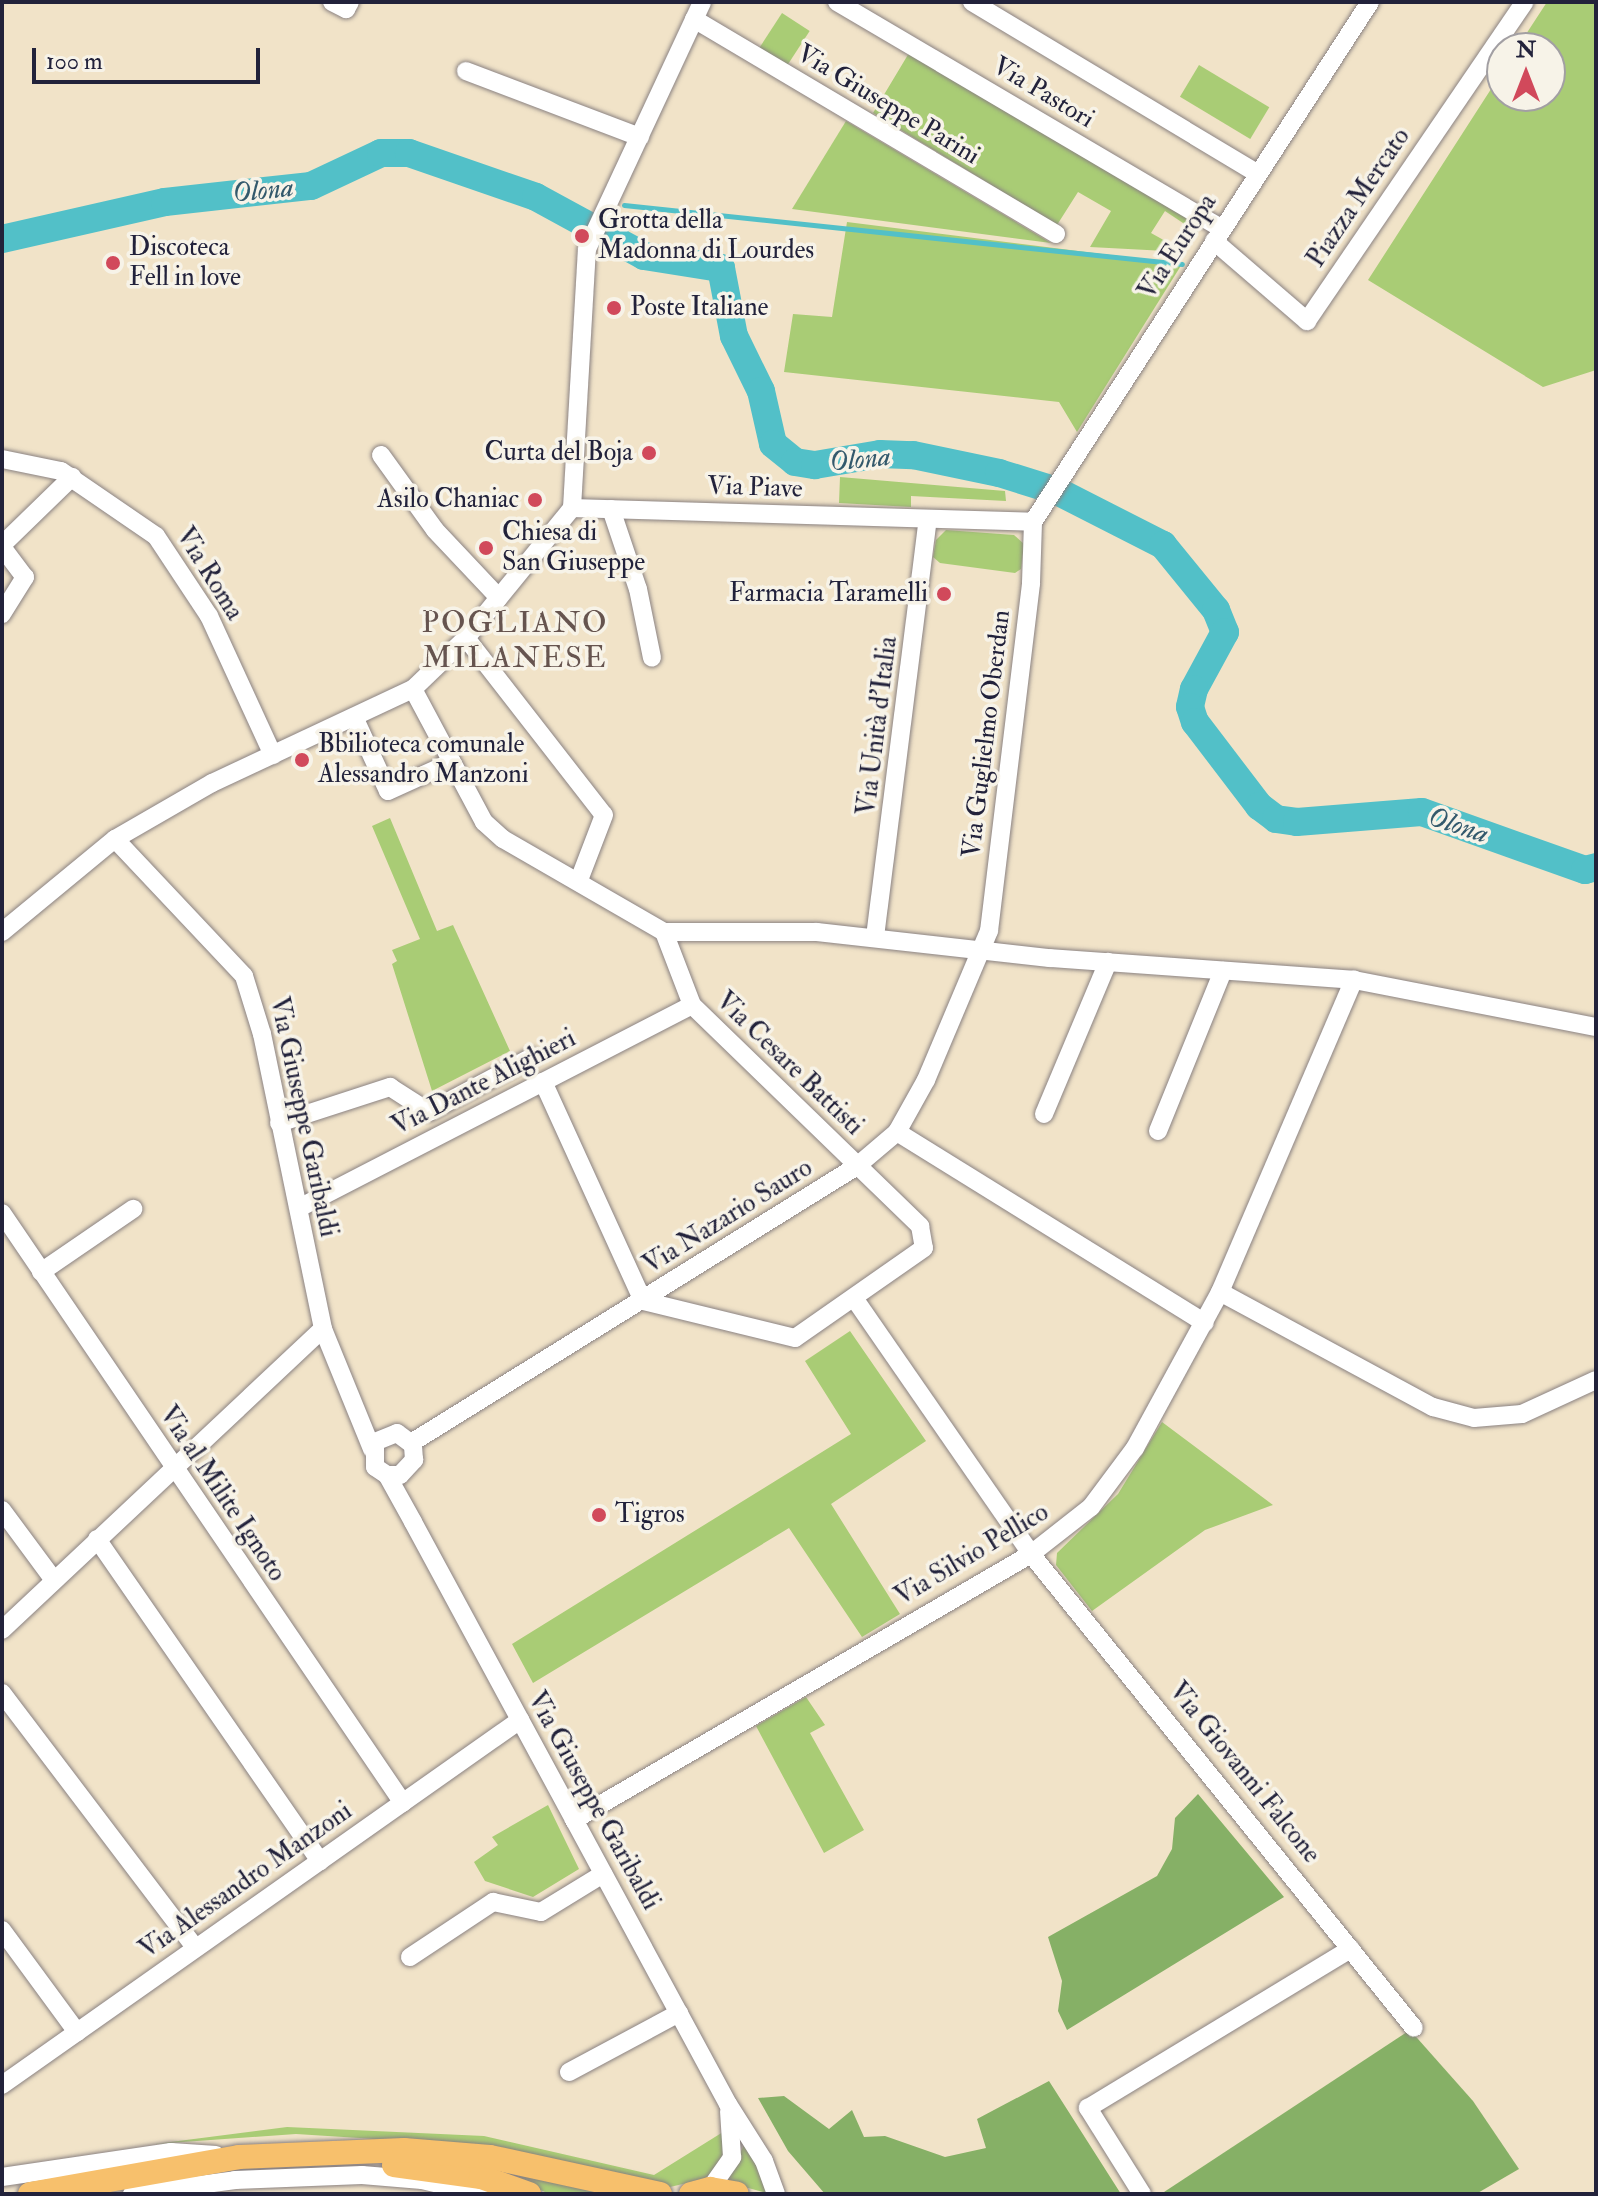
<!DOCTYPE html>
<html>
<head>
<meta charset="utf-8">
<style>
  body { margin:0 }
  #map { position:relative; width:1598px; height:2196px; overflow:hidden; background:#f1e3c8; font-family:"IM FELL Double Pica",serif }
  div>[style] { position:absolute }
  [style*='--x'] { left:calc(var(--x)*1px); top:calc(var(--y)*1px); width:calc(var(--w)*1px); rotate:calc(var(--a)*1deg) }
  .green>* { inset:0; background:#a9cc75; transform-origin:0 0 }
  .forest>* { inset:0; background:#86b066 }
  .stream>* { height:5px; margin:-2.5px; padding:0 2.5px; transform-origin:2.5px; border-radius:2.5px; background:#52c0c8 }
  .river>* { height:28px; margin:-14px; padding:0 14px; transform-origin:14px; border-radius:14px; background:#52c0c8 }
  .roads { filter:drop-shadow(0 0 2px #8a8282) drop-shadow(0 0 2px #8a8282) }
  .minor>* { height:18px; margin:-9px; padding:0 9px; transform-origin:9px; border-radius:9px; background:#fff }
  .major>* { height:24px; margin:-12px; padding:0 12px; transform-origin:12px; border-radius:12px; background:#f7c06c }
  .dots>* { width:22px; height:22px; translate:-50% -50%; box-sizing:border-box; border:4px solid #f7f3e8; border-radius:50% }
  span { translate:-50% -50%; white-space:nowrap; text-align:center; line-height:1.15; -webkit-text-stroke:7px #f7f3e8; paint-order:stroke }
  .street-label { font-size:26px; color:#22223b }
  .poi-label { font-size:26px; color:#22223b }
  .left { translate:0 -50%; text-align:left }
  .right { translate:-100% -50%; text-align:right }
  .water-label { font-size:28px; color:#33596c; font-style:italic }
  .quarter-label { font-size:30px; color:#66544f; letter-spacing:2px }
  .frame { position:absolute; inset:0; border:4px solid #22223b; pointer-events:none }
  .north { position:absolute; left:1486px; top:32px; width:80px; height:80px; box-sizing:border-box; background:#f7f3e8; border:2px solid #a29fa3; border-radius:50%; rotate:0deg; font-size:22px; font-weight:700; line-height:32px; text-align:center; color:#22223b }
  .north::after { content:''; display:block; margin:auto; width:28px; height:36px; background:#d1495b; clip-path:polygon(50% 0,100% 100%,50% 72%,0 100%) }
  .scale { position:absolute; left:32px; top:48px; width:228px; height:36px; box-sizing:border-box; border:4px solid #22223b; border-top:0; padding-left:10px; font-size:24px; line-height:28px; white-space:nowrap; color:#22223b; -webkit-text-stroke:6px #f7f3e8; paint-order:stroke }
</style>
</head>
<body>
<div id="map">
  <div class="green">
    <i style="clip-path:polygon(1547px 2px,1596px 2px,1596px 370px,1543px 387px,1368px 280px,1502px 72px,1502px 96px,1550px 96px,1550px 48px,1517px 48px)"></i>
    <i style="left:782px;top:13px;width:33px;height:44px;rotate:33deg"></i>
    <i style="clip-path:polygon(909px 53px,1196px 222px,1198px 233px,1165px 211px,1151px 233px,1185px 252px,1090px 247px,1111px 211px,1078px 192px,1057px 225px,873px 113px)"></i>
    <i style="left:1199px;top:65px;width:82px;height:37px;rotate:31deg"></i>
    <i style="clip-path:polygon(846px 121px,1051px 243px,792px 209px)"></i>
    <i style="clip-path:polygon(847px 222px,1182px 264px,1077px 432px,1059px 402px,784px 372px,793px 314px,832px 317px)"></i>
    <i style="clip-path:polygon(840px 477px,1005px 491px,1006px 501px,911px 496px,911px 507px,839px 503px)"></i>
    <i style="clip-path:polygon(946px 530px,1014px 535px,1024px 544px,1021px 569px,1015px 573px,940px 563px,933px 557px,936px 540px)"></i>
    <i style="clip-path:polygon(390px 818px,437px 931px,453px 925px,510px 1051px,432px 1091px,392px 964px,397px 961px,392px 950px,420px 939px,372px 826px)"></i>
    <i style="clip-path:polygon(850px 1331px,926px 1441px,831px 1504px,900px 1614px,862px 1637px,789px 1528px,533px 1683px,512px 1644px,851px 1434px,805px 1361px)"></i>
    <i style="clip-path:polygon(1162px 1422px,1273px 1505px,1205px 1530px,1092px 1611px,1056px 1565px,1057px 1553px,1118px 1494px)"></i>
    <i style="clip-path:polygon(806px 1697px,825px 1725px,810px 1733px,864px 1830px,824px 1853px,756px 1726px)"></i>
    <i style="clip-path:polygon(548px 1805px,579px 1869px,533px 1897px,485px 1881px,474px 1862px,498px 1845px,492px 1837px)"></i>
    <i style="clip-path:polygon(287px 2127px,484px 2136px,654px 2175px,723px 2132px,726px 2150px,708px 2178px,670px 2187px,407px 2141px,296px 2134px,155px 2144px)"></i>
    <i style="clip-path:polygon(746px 2141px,770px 2194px,726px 2182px)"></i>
    <i style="clip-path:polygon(506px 2169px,628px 2194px,549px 2194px,503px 2172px)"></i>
  </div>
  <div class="forest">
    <i style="clip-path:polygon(1198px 1794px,1284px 1897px,1067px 2030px,1058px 2011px,1062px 1981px,1048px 1937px,1157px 1876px,1172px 1849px,1175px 1818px)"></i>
    <i style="clip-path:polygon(1410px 2030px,1473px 2101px,1519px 2169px,1476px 2194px,1161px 2194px)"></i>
    <i style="clip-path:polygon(1049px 2081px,1121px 2194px,825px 2194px,788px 2151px,758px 2098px,784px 2096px,829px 2129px,852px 2110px,864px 2137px,885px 2136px,945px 2157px,986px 2148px,977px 2119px)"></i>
  </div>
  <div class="stream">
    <i style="--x:624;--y:205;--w:561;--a:6.04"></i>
  </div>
  <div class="river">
    <i style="--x:2;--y:239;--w:167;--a:-12.8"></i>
    <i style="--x:165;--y:202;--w:147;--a:-6.3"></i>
    <i style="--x:311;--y:186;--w:77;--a:-25.2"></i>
    <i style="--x:381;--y:153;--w:28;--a:0"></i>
    <i style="--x:409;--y:153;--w:134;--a:19.1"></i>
    <i style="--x:536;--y:197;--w:123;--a:28.6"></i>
    <i style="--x:644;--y:256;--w:78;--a:8.9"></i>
    <i style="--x:721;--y:268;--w:69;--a:79.2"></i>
    <i style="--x:734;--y:336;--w:61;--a:63.9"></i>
    <i style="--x:761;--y:391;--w:54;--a:77.2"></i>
    <i style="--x:773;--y:444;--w:28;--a:39"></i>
    <i style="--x:795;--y:462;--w:20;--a:9"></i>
    <i style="--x:815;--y:465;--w:66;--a:-9.6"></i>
    <i style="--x:880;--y:454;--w:33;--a:2"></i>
    <i style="--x:913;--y:455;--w:88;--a:11.8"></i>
    <i style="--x:999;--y:473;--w:61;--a:17.2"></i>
    <i style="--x:1057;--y:491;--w:119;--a:27"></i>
    <i style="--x:1163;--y:545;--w:84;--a:50.8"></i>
    <i style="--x:1216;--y:610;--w:24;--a:68"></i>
    <i style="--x:1225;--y:632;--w:65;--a:118.5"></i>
    <i style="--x:1194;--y:689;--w:18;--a:103"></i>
    <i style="--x:1190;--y:707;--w:16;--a:72"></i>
    <i style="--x:1195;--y:722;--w:106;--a:52.7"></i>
    <i style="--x:1259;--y:806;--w:21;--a:37"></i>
    <i style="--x:1276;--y:819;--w:21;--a:8"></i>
    <i style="--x:1297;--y:822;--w:125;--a:-4.6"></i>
    <i style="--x:1422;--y:812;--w:173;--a:19.6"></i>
    <i style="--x:1585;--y:870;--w:11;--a:-15"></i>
  </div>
  <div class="roads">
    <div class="minor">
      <i style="--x:332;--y:2;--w:16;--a:27"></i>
      <i style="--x:346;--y:9;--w:8;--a:-60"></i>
      <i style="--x:837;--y:2;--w:447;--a:30.5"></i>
      <i style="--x:972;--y:2;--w:332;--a:31"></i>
      <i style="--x:694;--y:19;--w:421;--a:30.7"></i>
      <i style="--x:466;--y:71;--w:186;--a:20.8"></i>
      <i style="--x:1214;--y:241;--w:123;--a:40.7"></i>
      <i style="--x:1307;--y:321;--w:386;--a:-55.7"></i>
      <i style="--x:381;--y:455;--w:92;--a:54.2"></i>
      <i style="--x:435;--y:530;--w:93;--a:46.7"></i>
      <i style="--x:2;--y:459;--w:60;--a:11.5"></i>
      <i style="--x:61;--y:471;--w:115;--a:34.4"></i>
      <i style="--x:156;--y:536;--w:96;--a:56.5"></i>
      <i style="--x:209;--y:616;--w:153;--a:65.3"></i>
      <i style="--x:572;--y:508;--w:461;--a:1.7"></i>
      <i style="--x:611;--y:509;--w:84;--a:71.4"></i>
      <i style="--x:638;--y:589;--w:70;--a:78.5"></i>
      <i style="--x:1033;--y:522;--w:620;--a:-57.05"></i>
      <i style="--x:2;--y:545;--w:98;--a:-44.2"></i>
      <i style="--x:2;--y:547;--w:38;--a:53"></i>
      <i style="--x:25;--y:577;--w:44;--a:121.9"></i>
      <i style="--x:466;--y:638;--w:224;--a:52.1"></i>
      <i style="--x:604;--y:815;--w:70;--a:111"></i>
      <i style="--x:413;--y:689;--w:151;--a:61.9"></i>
      <i style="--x:484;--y:822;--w:25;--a:42"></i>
      <i style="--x:503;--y:839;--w:186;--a:30"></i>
      <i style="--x:664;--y:932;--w:78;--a:69"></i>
      <i style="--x:692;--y:1005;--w:318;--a:44.1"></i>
      <i style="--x:920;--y:1226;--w:22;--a:80"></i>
      <i style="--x:924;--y:1248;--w:157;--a:145.1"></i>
      <i style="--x:795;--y:1338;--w:156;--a:-166.3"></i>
      <i style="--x:643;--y:1301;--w:241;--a:-114.5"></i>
      <i style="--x:355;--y:719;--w:79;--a:65.4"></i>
      <i style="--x:388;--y:791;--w:70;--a:-24.4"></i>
      <i style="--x:115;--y:839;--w:188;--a:46.7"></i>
      <i style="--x:244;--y:976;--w:61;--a:72.8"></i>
      <i style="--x:262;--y:1034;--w:301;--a:78.3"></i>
      <i style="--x:323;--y:1329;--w:130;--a:67.8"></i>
      <i style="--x:2;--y:932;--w:146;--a:-39.5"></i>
      <i style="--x:115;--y:839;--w:112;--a:-30"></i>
      <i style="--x:212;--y:783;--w:222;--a:-25.1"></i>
      <i style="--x:413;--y:689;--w:74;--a:-43.9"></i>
      <i style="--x:466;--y:638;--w:168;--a:-50.8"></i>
      <i style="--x:572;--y:508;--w:259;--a:-86.7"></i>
      <i style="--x:587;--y:249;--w:272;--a:-65"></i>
      <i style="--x:664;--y:932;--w:153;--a:0"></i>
      <i style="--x:817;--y:932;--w:234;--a:6.4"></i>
      <i style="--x:1050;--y:958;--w:305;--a:4.1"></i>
      <i style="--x:1354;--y:980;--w:247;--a:11"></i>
      <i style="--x:875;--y:937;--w:420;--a:-82.8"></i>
      <i style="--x:1044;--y:1114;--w:165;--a:-67.2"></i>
      <i style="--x:279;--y:1123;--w:117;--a:-18"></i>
      <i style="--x:390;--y:1087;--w:46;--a:32.7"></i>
      <i style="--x:429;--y:1112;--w:117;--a:-28.1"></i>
      <i style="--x:1158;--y:1131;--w:173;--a:-67.9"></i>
      <i style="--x:897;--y:1132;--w:362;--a:31.8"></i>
      <i style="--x:299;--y:1208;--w:442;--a:-27.3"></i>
      <i style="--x:2;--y:1213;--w:713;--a:55.8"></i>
      <i style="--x:41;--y:1272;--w:112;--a:-34.4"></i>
      <i style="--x:1220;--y:1292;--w:242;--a:28.4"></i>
      <i style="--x:1433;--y:1407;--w:42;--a:15"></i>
      <i style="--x:1474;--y:1418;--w:48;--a:-4.8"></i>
      <i style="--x:1522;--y:1414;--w:81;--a:-24.7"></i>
      <i style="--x:854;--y:1298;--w:311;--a:55.3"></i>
      <i style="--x:1031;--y:1554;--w:609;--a:51.06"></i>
      <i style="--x:411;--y:1443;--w:525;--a:-31.84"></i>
      <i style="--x:857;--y:1166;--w:52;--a:-40.4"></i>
      <i style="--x:897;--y:1132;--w:60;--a:-60.9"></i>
      <i style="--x:926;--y:1080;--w:162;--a:-67.1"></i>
      <i style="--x:989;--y:931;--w:351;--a:-83.1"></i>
      <i style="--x:1031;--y:583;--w:61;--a:-88.1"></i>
      <i style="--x:387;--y:1475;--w:13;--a:0"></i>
      <i style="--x:400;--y:1475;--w:21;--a:-47"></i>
      <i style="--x:414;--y:1460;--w:15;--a:-94"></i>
      <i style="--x:413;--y:1445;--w:20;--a:-143"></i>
      <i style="--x:397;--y:1433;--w:24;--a:158"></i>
      <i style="--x:375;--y:1442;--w:25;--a:90"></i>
      <i style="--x:375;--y:1467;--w:14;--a:34"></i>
      <i style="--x:387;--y:1475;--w:54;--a:61"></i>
      <i style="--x:413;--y:1522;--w:662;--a:61.58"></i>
      <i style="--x:728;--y:2104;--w:67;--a:57.7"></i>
      <i style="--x:764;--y:2161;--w:35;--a:70"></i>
      <i style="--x:2;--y:1510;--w:86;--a:53.5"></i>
      <i style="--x:97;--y:1539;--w:392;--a:55.3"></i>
      <i style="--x:2;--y:1630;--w:440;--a:-43.2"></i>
      <i style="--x:2;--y:1693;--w:319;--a:52.8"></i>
      <i style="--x:574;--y:1820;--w:529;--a:-30.2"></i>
      <i style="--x:1031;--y:1554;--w:76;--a:-38.1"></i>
      <i style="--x:1091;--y:1507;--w:74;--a:-53.3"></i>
      <i style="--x:1135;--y:1448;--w:178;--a:-61.4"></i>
      <i style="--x:1220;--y:1292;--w:340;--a:-66.8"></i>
      <i style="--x:2;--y:1930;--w:127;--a:53.7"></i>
      <i style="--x:410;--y:1957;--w:100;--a:-33.5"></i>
      <i style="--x:493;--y:1902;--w:49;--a:11.8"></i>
      <i style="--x:541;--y:1912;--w:73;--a:-31.5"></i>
      <i style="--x:569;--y:2072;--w:125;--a:-28.2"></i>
      <i style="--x:2;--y:2085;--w:634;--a:-35.17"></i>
      <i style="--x:2;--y:2177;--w:171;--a:-8.4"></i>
      <i style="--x:171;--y:2152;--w:45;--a:3.8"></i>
      <i style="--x:710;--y:2189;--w:39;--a:-55"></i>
      <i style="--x:732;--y:2157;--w:46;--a:-93.7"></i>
      <i style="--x:132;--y:2194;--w:104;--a:-7.7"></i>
      <i style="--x:235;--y:2180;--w:127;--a:-2.3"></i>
      <i style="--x:362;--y:2175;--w:60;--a:4.8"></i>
      <i style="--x:422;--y:2180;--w:60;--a:13.6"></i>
      <i style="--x:1142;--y:2194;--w:102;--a:-122.1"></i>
      <i style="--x:1088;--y:2108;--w:307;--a:-31.2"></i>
    </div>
    <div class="major">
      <i style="--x:394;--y:2165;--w:88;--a:7.9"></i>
      <i style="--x:481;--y:2177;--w:51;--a:19.5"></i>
      <i style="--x:30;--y:2194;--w:212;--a:-10"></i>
      <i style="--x:239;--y:2157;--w:165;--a:-2.4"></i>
      <i style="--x:404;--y:2150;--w:86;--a:4.7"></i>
      <i style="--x:490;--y:2157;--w:174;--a:12.3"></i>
      <i style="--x:691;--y:2194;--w:20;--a:-15"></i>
      <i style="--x:710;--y:2189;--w:27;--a:10"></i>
    </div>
  </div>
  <div class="dots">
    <i style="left:582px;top:236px;background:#d1495b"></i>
    <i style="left:113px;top:263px;background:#d1495b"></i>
    <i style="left:614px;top:308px;background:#d1495b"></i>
    <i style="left:649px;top:453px;background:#d1495b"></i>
    <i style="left:535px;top:500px;background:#d1495b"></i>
    <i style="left:486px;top:548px;background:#d1495b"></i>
    <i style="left:944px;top:594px;background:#d1495b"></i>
    <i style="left:302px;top:760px;background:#d1495b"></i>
    <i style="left:599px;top:1515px;background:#d1495b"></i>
  </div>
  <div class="street-label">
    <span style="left:1043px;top:93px;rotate:31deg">Via Pastori</span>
    <span style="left:888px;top:105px;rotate:31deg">Via Giuseppe Parini</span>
    <span style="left:1359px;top:198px;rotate:-56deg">Piazza Mercato</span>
    <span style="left:1178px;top:247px;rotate:-57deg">Via Europa</span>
    <span style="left:755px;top:488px;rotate:2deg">Via Piave</span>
    <span style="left:209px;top:574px;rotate:58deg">Via Roma</span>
    <span style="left:878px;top:726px;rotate:-83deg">Via Unità d'Italia</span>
    <span style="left:987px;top:734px;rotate:-83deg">Via Guglielmo Oberdan</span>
    <span style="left:789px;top:1064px;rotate:44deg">Via Cesare Battisti</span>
    <span style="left:484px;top:1083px;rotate:-27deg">Via Dante Alighieri</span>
    <span style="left:303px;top:1117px;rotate:78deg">Via Giuseppe Garibaldi</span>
    <span style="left:728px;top:1217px;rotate:-32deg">Via Nazario Sauro</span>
    <span style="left:222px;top:1494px;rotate:56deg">Via al Milite Ignoto</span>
    <span style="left:972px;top:1555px;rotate:-31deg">Via Silvio Pellico</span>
    <span style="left:1244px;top:1773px;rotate:51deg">Via Giovanni Falcone</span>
    <span style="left:593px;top:1801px;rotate:61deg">Via Giuseppe Garibaldi</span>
    <span style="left:246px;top:1881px;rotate:-35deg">Via Alessandro Manzoni</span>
  </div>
  <div class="poi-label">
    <span class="left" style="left:598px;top:236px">Grotta della<br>Madonna di Lourdes</span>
    <span class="left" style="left:129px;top:263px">Discoteca<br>Fell in love</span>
    <span class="left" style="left:630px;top:308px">Poste Italiane</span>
    <span class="right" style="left:633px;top:453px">Curta del Boja</span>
    <span class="right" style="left:519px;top:500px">Asilo Chaniac</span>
    <span class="left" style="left:502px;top:548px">Chiesa di<br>San Giuseppe</span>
    <span class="right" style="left:928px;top:594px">Farmacia Taramelli</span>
    <span class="left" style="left:318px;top:760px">Bbilioteca comunale<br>Alessandro Manzoni</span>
    <span class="left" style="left:615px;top:1515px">Tigros</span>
  </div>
  <div class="water-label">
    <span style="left:263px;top:191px;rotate:-6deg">Olona</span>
    <span style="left:860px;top:460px;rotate:-6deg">Olona</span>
    <span style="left:1458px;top:826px;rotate:18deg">Olona</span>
  </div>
  <div class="quarter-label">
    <span style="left:515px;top:640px">POGLIANO<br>MILANESE</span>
  </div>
  <div class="frame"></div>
  <div class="north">N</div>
  <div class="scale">100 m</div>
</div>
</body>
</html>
